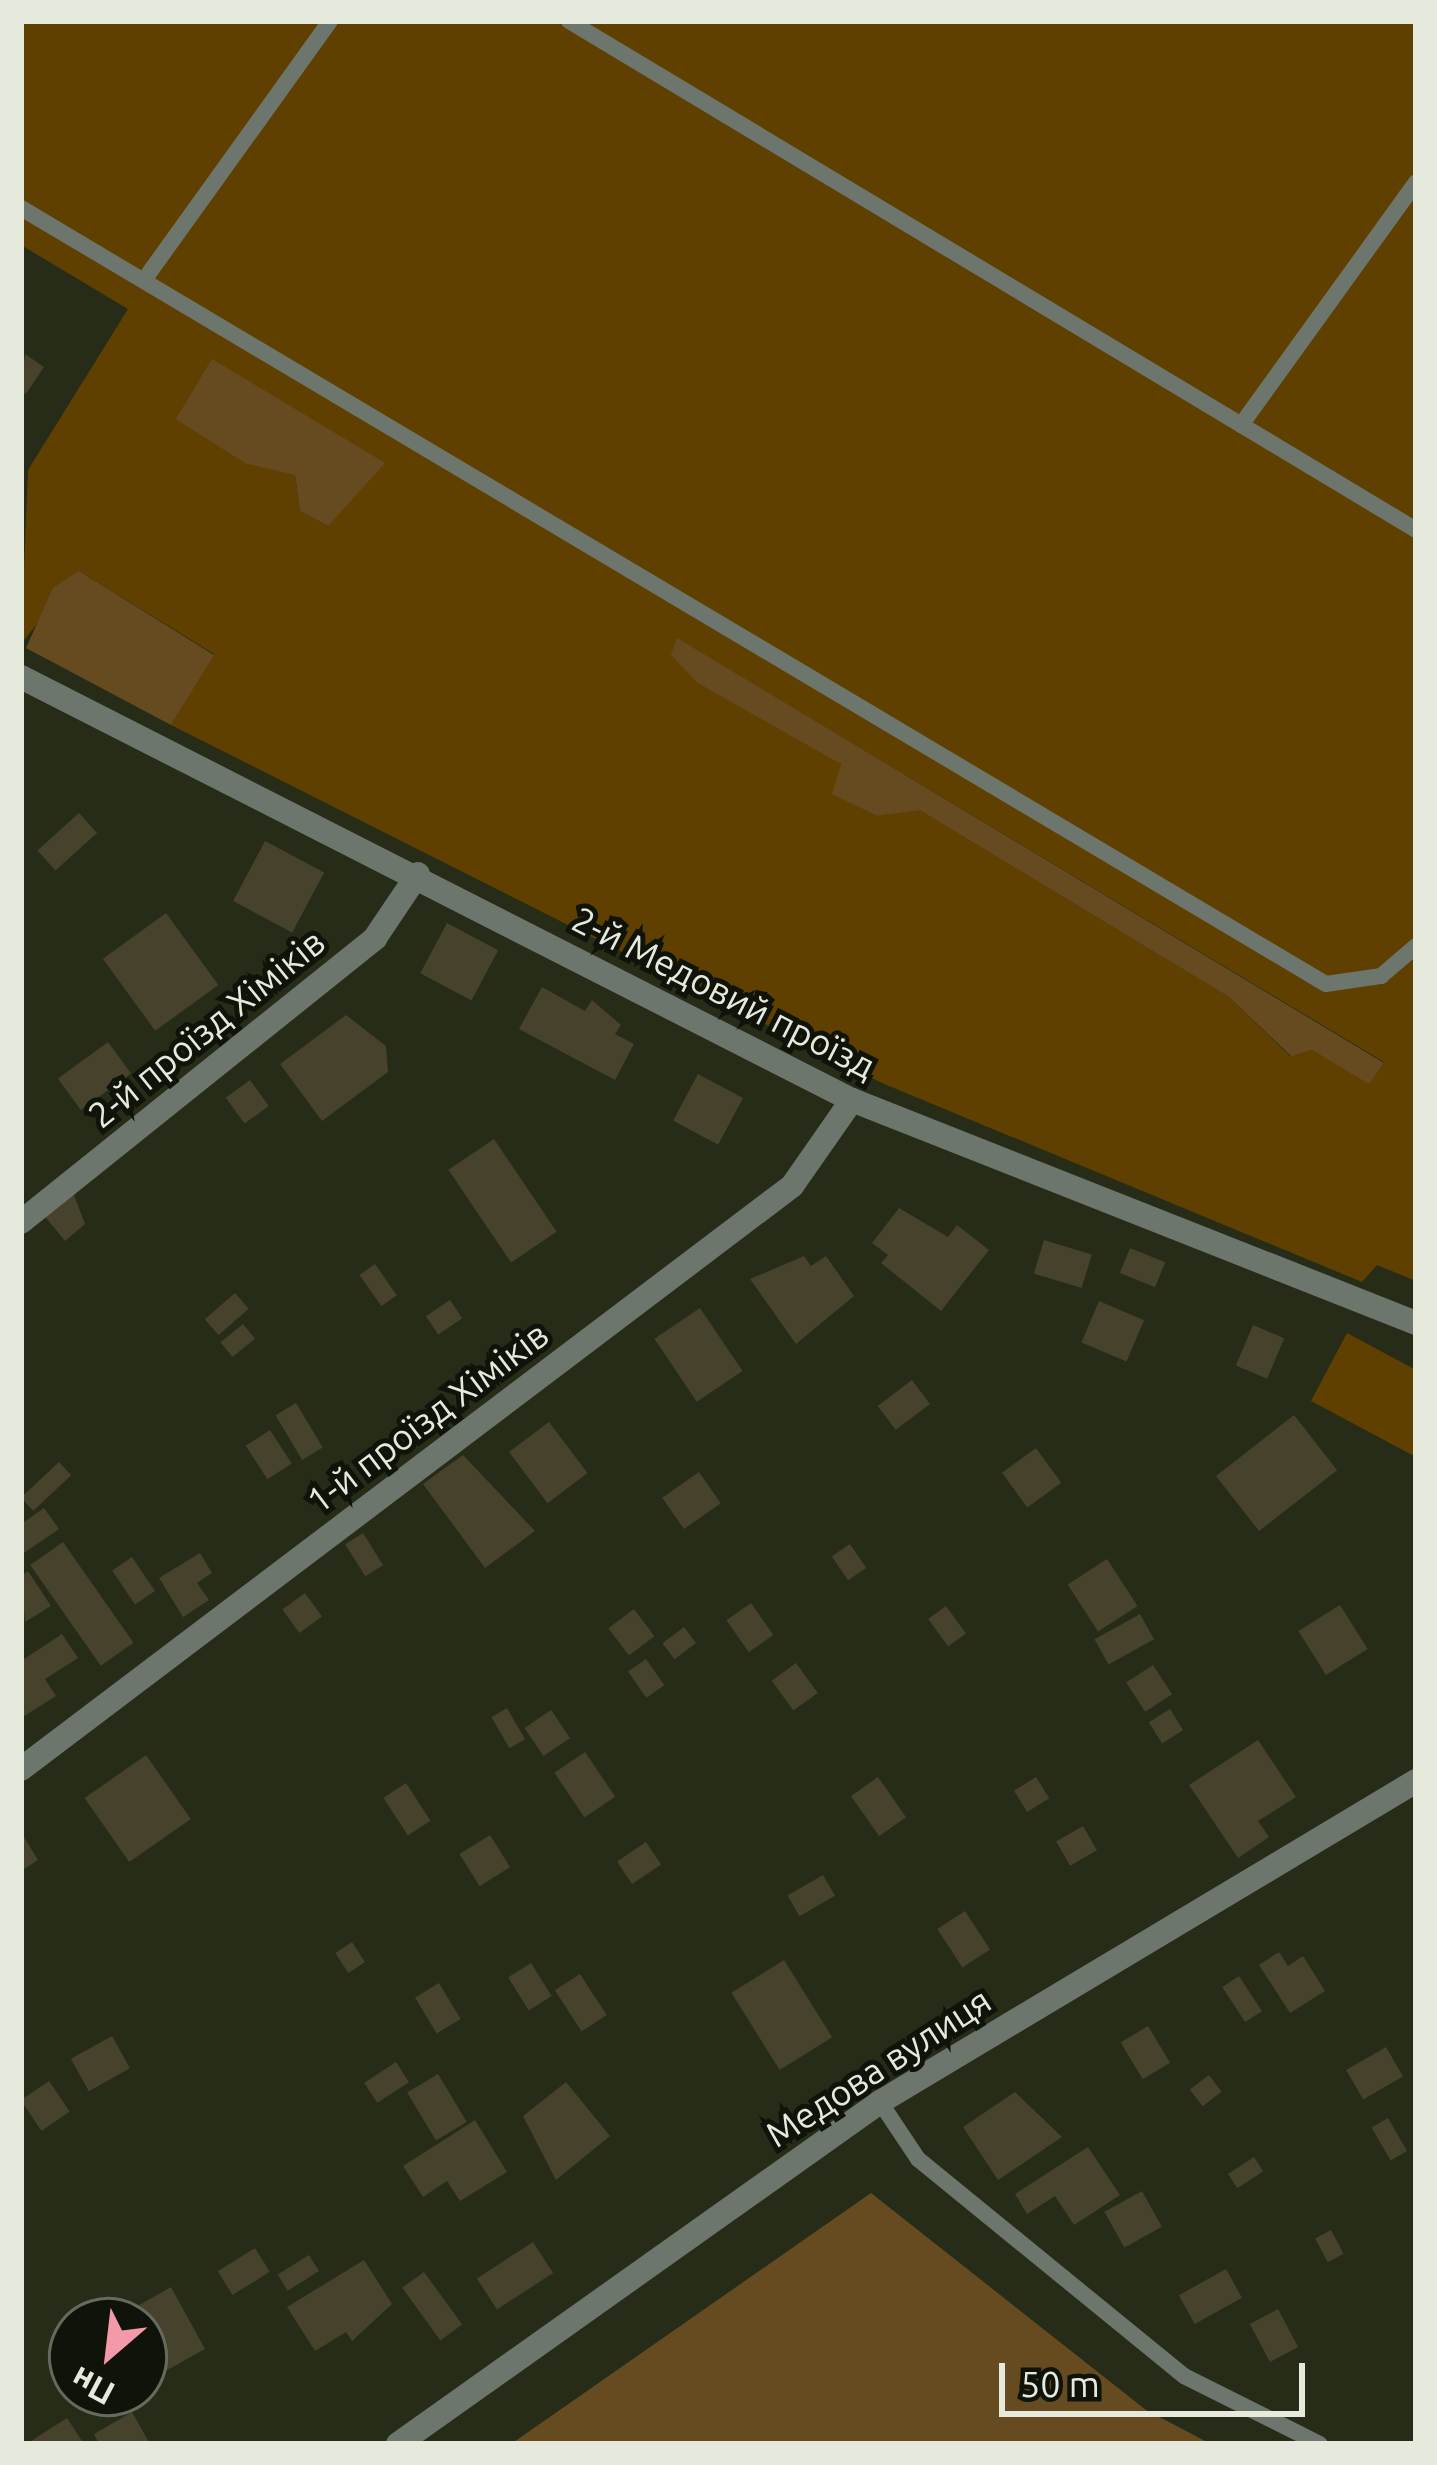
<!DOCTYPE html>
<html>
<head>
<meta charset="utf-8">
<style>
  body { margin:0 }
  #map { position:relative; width:1437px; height:2465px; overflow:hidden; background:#262c17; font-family:Ubuntu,sans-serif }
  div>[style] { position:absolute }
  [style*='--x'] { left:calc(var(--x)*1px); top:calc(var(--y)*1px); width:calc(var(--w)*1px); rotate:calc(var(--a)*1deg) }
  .green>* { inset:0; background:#604001 }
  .forest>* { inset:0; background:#664b20 }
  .building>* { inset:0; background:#46422b; transform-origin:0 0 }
  .lane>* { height:16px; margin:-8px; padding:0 8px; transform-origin:8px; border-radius:8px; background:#6d766d }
  .street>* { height:24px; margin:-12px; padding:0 12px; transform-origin:12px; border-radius:12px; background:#6d766d }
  span { translate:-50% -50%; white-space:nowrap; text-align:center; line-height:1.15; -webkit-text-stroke:10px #10130a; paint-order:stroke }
  .street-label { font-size:36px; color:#e6eadd }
  .frame { position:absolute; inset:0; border:24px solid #e6eadd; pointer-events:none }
  .north { position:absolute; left:48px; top:2297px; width:120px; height:120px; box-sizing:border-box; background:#10130a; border:3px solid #66695e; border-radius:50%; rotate:208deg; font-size:33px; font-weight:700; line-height:48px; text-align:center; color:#e6eadd }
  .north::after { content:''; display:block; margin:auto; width:42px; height:54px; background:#f39aaa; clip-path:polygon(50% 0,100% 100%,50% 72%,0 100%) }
  .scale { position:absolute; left:999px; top:2363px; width:306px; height:54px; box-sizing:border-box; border:6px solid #e6eadd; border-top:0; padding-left:15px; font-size:36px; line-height:42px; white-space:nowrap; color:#e6eadd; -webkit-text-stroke:9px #10130a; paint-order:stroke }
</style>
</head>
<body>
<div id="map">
  <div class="green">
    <i style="clip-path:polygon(evenodd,21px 21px,1416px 21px,1416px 1281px,1377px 1265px,1362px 1282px,882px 1083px,171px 725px,214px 654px,79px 571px,21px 644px,28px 470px,128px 309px,21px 245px,21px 21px,295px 475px,364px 478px,328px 526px,300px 511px,295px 475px,21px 21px,676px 638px,1384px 1062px,1384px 1063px,1369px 1083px,1312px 1050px,1290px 1056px,1229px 997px,920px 809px,877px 816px,833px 794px,841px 764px,676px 638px)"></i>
    <i style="clip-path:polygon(1347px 1333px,1416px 1370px,1414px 1456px,1311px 1401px)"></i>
  </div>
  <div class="forest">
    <i style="clip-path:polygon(212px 359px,385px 463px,328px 526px,300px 511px,295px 475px,245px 463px,176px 419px)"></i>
    <i style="clip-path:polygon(79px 571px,214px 655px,171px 725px,26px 648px,53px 588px)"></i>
    <i style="clip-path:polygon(677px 638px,1384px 1063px,1369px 1084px,1312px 1050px,1291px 1056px,1229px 997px,920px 810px,877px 816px,832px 794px,841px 764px,698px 683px,671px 655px)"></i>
    <i style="clip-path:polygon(871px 2193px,1146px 2410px,1211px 2444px,511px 2444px)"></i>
  </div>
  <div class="building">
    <i style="clip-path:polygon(25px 354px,44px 367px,26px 394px,21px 391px)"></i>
    <i style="left:79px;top:813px;width:27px;height:56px;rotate:48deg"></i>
    <i style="left:265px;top:841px;width:67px;height:68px;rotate:28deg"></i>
    <i style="left:166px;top:913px;width:89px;height:78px;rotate:54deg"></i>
    <i style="left:447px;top:923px;width:58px;height:57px;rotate:28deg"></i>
    <i style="clip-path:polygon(542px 987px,585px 1011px,592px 1000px,621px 1025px,615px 1034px,634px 1044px,615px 1080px,519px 1029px)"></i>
    <i style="clip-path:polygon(346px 1015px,386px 1046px,388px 1072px,322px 1121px,280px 1064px)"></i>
    <i style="left:108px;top:1042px;width:39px;height:62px;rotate:54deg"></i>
    <i style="left:698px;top:1074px;width:51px;height:53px;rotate:28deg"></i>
    <i style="left:250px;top:1080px;width:32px;height:30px;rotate:54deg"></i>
    <i style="left:494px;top:1139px;width:112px;height:55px;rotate:56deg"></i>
    <i style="clip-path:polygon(72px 1190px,85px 1224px,65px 1241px,43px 1214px)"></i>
    <i style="clip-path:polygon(899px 1208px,948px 1237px,957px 1225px,989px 1250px,941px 1311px,881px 1263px,888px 1255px,872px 1243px)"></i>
    <i style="left:1044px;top:1240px;width:50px;height:35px;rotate:17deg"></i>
    <i style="left:1130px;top:1248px;width:38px;height:27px;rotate:22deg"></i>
    <i style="clip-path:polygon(804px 1256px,811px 1266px,826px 1256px,854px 1296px,796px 1344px,750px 1279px)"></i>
    <i style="left:375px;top:1264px;width:38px;height:19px;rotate:55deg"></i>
    <i style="left:235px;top:1293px;width:21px;height:40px;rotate:49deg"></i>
    <i style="left:450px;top:1300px;width:22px;height:29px;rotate:56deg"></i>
    <i style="left:1099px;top:1301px;width:49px;height:45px;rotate:23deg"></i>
    <i style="left:700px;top:1308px;width:76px;height:55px;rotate:56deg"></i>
    <i style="left:243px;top:1324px;width:19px;height:29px;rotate:51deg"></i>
    <i style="left:1253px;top:1325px;width:34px;height:44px;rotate:23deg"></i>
    <i style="left:912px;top:1380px;width:30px;height:43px;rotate:53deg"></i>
    <i style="left:296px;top:1403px;width:52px;height:24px;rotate:59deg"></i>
    <i style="left:1294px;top:1415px;width:70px;height:99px;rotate:52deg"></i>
    <i style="left:549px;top:1422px;width:64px;height:50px;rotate:53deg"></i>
    <i style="left:270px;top:1430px;width:40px;height:29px;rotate:57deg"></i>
    <i style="left:1036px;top:1448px;width:43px;height:42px;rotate:54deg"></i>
    <i style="clip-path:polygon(463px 1455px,535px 1531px,485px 1568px,423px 1484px)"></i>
    <i style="left:59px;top:1462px;width:18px;height:52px;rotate:47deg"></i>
    <i style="left:699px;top:1472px;width:38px;height:45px;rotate:55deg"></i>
    <i style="clip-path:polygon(44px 1508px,59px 1529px,21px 1555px,21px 1524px)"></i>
    <i style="left:363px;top:1533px;width:38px;height:21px;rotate:58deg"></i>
    <i style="left:63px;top:1542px;width:123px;height:40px;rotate:55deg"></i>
    <i style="left:850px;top:1544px;width:29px;height:22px;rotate:56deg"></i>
    <i style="clip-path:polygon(200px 1553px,212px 1573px,197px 1583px,209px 1600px,183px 1617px,159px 1578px)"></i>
    <i style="left:132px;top:1557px;width:41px;height:24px;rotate:56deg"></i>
    <i style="left:1107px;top:1559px;width:56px;height:47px;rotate:57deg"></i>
    <i style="clip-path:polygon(28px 1571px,51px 1606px,25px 1622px,21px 1576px)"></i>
    <i style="left:305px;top:1593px;width:29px;height:28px;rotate:54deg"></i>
    <i style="left:751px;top:1603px;width:39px;height:30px;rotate:55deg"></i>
    <i style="left:1340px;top:1605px;width:52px;height:49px;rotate:58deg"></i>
    <i style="left:946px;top:1606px;width:34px;height:22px;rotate:54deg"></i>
    <i style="left:634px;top:1609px;width:34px;height:32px;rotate:53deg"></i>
    <i style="left:1140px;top:1614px;width:29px;height:52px;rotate:61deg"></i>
    <i style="left:684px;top:1627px;width:20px;height:27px;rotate:53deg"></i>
    <i style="clip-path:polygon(62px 1634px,78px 1658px,45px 1679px,56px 1696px,21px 1718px,21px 1661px)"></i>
    <i style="left:646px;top:1659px;width:32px;height:22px;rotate:55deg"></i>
    <i style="left:796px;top:1663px;width:37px;height:30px;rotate:54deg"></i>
    <i style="left:1153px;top:1665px;width:35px;height:32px;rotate:57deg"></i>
    <i style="left:507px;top:1708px;width:36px;height:18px;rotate:60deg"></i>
    <i style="left:1170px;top:1709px;width:25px;height:25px;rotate:58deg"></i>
    <i style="left:551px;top:1710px;width:34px;height:32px;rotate:56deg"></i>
    <i style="clip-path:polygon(1258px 1740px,1296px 1797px,1258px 1821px,1269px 1837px,1238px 1858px,1189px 1785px)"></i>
    <i style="left:585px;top:1752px;width:54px;height:37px;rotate:56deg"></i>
    <i style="left:146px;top:1755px;width:78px;height:75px;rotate:55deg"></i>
    <i style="left:878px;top:1777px;width:49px;height:33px;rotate:55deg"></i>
    <i style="left:1036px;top:1777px;width:25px;height:26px;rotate:58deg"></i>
    <i style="left:406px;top:1783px;width:45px;height:27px;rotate:57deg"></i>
    <i style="left:1083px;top:1826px;width:28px;height:31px;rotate:60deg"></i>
    <i style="clip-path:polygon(21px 1832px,38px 1860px,21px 1871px)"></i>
    <i style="left:490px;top:1835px;width:38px;height:36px;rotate:58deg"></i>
    <i style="left:646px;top:1842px;width:27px;height:35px;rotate:56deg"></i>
    <i style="left:823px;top:1875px;width:24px;height:41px;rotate:60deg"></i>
    <i style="left:965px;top:1911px;width:46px;height:33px;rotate:57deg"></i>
    <i style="left:352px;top:1942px;width:24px;height:20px;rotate:57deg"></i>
    <i style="clip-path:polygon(1279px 1952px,1288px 1966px,1303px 1956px,1325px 1991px,1290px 2013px,1259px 1965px)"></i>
    <i style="left:784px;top:1960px;width:91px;height:62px;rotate:58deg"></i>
    <i style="left:531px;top:1963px;width:39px;height:27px;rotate:58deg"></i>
    <i style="left:580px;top:1974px;width:49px;height:30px;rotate:57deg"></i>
    <i style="left:1239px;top:1976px;width:42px;height:20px;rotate:57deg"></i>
    <i style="left:439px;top:1983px;width:42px;height:28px;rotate:59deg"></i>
    <i style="left:1148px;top:2026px;width:43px;height:32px;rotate:59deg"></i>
    <i style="left:112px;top:2036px;width:37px;height:47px;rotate:61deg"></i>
    <i style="left:1386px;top:2047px;width:34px;height:46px;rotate:60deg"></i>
    <i style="left:396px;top:2062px;width:24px;height:38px;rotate:57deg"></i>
    <i style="left:438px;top:2074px;width:56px;height:36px;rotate:59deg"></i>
    <i style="left:1209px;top:2075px;width:21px;height:24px;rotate:53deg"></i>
    <i style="left:49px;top:2081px;width:37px;height:34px;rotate:56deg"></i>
    <i style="clip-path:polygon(566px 2082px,610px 2136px,556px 2180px,523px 2116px)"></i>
    <i style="clip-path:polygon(1015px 2092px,1062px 2137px,998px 2180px,963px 2127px)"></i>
    <i style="left:1388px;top:2118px;width:38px;height:19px;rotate:60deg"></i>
    <i style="clip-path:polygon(475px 2120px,507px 2172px,460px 2201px,447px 2181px,423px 2197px,403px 2166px)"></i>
    <i style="clip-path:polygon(1088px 2147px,1120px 2195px,1074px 2225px,1055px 2196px,1027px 2214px,1015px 2194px)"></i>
    <i style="left:1254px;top:2157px;width:17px;height:31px;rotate:57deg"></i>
    <i style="left:1142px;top:2191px;width:41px;height:43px;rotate:61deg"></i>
    <i style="left:1331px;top:2230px;width:27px;height:18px;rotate:62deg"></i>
    <i style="left:533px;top:2242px;width:37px;height:67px;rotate:57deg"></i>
    <i style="left:255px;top:2248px;width:28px;height:44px;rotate:58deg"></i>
    <i style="left:309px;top:2255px;width:19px;height:37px;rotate:58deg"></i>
    <i style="clip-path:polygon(364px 2260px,392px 2304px,352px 2341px,346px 2332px,315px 2351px,287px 2307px)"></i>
    <i style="left:1226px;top:2269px;width:33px;height:54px;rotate:61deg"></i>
    <i style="left:424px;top:2272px;width:65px;height:27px;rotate:54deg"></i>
    <i style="clip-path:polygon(171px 2287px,205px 2349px,144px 2383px,144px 2321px,111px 2321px)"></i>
    <i style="left:1278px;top:2309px;width:43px;height:32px;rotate:62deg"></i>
    <i style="clip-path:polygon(132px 2412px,150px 2444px,99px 2444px,94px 2434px)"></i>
    <i style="clip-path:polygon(67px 2418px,84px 2444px,26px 2444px)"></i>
  </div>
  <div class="lane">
    <i style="--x:569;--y:21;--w:988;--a:31"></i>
    <i style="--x:21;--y:208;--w:1518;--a:30.74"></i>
    <i style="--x:1326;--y:984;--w:56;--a:-8.3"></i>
    <i style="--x:1381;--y:976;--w:46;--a:-40.6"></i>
    <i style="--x:144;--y:280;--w:319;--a:-54.3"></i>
    <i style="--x:1241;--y:425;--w:299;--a:-54.2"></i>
    <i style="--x:880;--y:2102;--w:69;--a:56.3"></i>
    <i style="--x:918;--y:2159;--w:343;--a:39.2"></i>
    <i style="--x:1184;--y:2376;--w:152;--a:26.6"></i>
  </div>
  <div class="street">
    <i style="--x:21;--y:677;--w:932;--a:26.98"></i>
    <i style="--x:852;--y:1100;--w:606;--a:21.57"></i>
    <i style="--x:21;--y:1222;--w:454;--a:-38.7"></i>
    <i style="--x:375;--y:938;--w:77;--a:-56.1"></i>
    <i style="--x:21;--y:1769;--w:967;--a:-37.1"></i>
    <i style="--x:792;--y:1186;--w:105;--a:-55.1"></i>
    <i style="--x:398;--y:2444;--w:591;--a:-35.36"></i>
    <i style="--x:880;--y:2102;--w:625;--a:-30.92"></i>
  </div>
  <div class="street-label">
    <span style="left:724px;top:992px;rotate:27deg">2-й Медовий проїзд</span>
    <span style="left:206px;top:1028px;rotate:-39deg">2-й проїзд Хіміків</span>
    <span style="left:427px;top:1417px;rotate:-37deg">1-й проїзд Хіміків</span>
    <span style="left:878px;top:2067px;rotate:-33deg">Медова вулиця</span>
  </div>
  <div class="frame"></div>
  <div class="north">Пн</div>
  <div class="scale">50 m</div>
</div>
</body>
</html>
